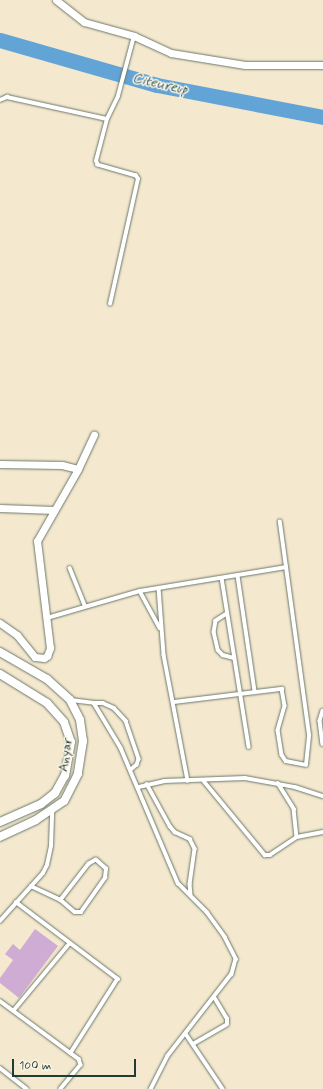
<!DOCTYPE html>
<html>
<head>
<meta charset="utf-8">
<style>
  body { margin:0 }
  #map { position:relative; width:323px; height:1089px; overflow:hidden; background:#f4e8ce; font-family:Mynerve,sans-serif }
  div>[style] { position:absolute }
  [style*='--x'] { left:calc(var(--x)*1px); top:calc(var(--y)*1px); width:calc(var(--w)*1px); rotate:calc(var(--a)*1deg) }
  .river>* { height:15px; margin:-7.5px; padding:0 7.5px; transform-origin:7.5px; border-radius:7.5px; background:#62a4d6 }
  .building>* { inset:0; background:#ceacd3 }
  .roads { filter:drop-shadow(0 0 1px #6a796a) drop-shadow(0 0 1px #6a796a) }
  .service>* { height:3.5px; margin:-1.75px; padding:0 1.75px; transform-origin:1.75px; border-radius:1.75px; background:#fff }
  .minor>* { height:7px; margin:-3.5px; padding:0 3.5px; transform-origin:3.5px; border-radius:3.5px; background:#fff }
  .tertiary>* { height:8px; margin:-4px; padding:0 4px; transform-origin:4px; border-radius:4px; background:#fff }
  span { translate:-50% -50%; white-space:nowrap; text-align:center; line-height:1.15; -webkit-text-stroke:3px #fcf5e5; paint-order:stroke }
  .street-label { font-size:13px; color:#1f3d34 }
  .water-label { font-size:14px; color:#335c65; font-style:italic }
  .scale { position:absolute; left:12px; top:1059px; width:124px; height:18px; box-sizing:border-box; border:2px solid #1f3d34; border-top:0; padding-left:5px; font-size:12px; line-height:14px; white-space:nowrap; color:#1f3d34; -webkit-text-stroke:3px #fcf5e5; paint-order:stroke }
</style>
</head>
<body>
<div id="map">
  <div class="river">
    <i style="--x:0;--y:40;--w:163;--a:16"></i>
    <i style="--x:157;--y:85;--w:169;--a:10.9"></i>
  </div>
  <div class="building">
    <i style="clip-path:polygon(35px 929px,58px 946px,19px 998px,0 983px,0 978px,13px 960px,5px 954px,13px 944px,20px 950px)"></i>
  </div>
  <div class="roads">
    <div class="service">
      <i style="--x:0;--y:100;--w:8;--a:-23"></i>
      <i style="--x:7;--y:97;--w:102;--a:12.4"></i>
      <i style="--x:110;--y:304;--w:128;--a:-77.4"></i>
      <i style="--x:138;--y:179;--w:4;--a:-124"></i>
      <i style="--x:136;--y:176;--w:40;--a:-164"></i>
      <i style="--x:98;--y:165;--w:4;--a:-117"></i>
      <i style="--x:96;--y:161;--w:43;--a:-75.3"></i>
      <i style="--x:107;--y:119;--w:25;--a:-64"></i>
      <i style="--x:118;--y:96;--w:62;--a:-75.1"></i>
      <i style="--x:70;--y:568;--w:40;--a:68"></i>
      <i style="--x:238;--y:576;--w:116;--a:81.6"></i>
      <i style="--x:222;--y:578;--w:171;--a:80.9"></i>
      <i style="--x:159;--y:588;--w:67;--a:85.7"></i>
      <i style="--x:164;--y:655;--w:128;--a:79.2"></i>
      <i style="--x:140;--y:591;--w:42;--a:61.6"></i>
      <i style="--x:227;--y:614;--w:13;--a:148"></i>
      <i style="--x:216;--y:621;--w:11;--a:100"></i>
      <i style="--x:214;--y:632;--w:18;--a:77"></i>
      <i style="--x:218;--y:650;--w:7;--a:45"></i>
      <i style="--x:223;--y:655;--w:11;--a:15"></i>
      <i style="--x:47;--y:618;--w:97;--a:-16.2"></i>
      <i style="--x:140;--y:591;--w:148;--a:-9.3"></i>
      <i style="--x:71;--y:700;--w:23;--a:7"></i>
      <i style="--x:94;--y:703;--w:52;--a:59"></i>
      <i style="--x:121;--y:748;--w:147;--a:67.1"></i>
      <i style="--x:178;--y:883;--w:41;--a:45"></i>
      <i style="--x:207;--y:912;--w:31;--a:54"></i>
      <i style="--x:225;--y:937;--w:25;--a:63"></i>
      <i style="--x:236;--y:959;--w:16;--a:105"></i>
      <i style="--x:232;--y:974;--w:104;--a:128"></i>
      <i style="--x:168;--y:1056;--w:37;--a:117"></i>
      <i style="--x:174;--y:702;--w:109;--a:-6.9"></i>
      <i style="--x:282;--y:689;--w:17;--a:80"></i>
      <i style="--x:285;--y:706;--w:25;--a:106"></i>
      <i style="--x:278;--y:730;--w:25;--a:81"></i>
      <i style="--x:282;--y:755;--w:7;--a:56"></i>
      <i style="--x:286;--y:761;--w:20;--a:11"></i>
      <i style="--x:306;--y:765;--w:30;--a:-84"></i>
      <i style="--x:309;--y:735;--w:215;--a:-97.8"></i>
      <i style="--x:94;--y:703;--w:9;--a:0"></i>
      <i style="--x:103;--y:703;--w:12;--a:24"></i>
      <i style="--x:114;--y:708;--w:18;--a:47"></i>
      <i style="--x:126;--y:721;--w:40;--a:71.1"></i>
      <i style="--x:139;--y:759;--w:6;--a:108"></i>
      <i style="--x:137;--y:765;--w:8;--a:140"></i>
      <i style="--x:323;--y:711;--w:10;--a:107"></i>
      <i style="--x:320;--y:721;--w:23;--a:83"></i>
      <i style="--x:204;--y:781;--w:96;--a:50.5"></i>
      <i style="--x:265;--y:855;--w:5;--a:0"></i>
      <i style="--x:270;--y:855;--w:32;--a:-34"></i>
      <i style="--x:297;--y:837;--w:26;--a:-11"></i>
      <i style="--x:278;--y:783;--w:31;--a:58"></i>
      <i style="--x:294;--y:809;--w:28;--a:84"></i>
      <i style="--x:147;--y:784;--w:48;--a:61.3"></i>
      <i style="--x:170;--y:826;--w:8;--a:50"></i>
      <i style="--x:175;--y:832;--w:17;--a:25"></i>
      <i style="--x:190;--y:839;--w:11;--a:63"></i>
      <i style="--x:195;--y:849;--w:35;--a:98"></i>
      <i style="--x:190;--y:884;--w:11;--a:85"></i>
      <i style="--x:139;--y:787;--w:26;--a:-13"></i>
      <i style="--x:164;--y:781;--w:81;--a:-2.1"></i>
      <i style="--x:245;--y:778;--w:51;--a:10.2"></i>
      <i style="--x:295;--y:787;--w:29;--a:18"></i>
      <i style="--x:31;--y:886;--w:33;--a:25"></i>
      <i style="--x:61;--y:900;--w:18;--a:41"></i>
      <i style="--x:75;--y:912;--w:6;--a:0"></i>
      <i style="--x:81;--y:912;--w:42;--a:-54.8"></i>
      <i style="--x:105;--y:878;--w:9;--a:-84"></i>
      <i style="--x:106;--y:869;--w:13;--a:-138"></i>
      <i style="--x:96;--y:860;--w:8;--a:150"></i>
      <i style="--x:89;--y:864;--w:46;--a:127.9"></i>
      <i style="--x:16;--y:902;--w:128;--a:37"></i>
      <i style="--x:118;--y:979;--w:88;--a:122.4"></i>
      <i style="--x:0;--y:921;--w:64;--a:-48.1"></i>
      <i style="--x:43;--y:873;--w:9;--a:-63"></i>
      <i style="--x:47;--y:865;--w:19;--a:-78"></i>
      <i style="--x:51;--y:846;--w:35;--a:-88"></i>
      <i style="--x:0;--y:1001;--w:98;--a:36.3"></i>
      <i style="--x:79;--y:1059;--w:6;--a:72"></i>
      <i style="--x:81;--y:1065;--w:31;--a:130"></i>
      <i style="--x:14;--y:1010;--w:86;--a:-50.2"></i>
      <i style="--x:186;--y:1034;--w:66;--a:56.1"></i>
      <i style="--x:193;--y:1044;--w:39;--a:-30"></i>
      <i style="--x:227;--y:1024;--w:5;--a:-90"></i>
      <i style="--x:227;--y:1019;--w:23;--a:-121"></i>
      <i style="--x:0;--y:1068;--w:34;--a:38"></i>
    </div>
    <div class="minor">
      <i style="--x:56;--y:0;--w:36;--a:38"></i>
      <i style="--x:84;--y:22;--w:52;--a:15.6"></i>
      <i style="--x:134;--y:36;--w:41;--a:24.7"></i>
      <i style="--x:171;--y:53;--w:75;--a:9.2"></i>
      <i style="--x:245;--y:65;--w:78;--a:0"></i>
      <i style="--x:0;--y:464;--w:62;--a:0.9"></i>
      <i style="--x:62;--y:465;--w:16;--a:14"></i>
      <i style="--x:0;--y:508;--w:54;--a:2.1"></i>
      <i style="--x:0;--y:623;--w:21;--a:35"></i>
      <i style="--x:17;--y:635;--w:28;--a:51"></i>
      <i style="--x:35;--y:657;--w:9;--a:6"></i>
      <i style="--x:44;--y:658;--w:4;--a:-34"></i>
      <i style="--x:47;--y:656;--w:9;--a:-69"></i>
      <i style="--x:50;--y:648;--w:108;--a:-96.9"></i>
      <i style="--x:37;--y:541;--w:83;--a:-60.3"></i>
      <i style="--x:78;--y:469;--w:38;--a:-65"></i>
    </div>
    <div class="tertiary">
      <i style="--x:0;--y:652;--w:54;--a:29.9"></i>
      <i style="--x:47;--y:679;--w:31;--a:42"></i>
      <i style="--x:70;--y:700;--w:22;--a:63"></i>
      <i style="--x:80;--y:720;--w:21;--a:82"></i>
      <i style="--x:83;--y:741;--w:33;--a:99"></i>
      <i style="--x:78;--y:774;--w:30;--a:117"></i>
      <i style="--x:64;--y:801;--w:34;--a:146"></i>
      <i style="--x:36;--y:820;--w:40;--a:155"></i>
      <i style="--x:0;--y:674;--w:55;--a:31.7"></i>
      <i style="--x:47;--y:703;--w:25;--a:48"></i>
      <i style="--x:64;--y:722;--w:21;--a:71"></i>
      <i style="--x:71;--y:742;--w:34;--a:100"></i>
      <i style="--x:65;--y:775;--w:21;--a:119"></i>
      <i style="--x:55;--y:793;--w:18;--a:142"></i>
      <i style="--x:41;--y:804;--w:45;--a:156.3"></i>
    </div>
  </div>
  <div class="street-label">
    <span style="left:67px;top:755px;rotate:-81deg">Anyar</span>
  </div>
  <div class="water-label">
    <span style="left:160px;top:84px;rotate:13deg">Citeureup</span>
  </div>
  <div class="scale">100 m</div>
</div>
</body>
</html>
